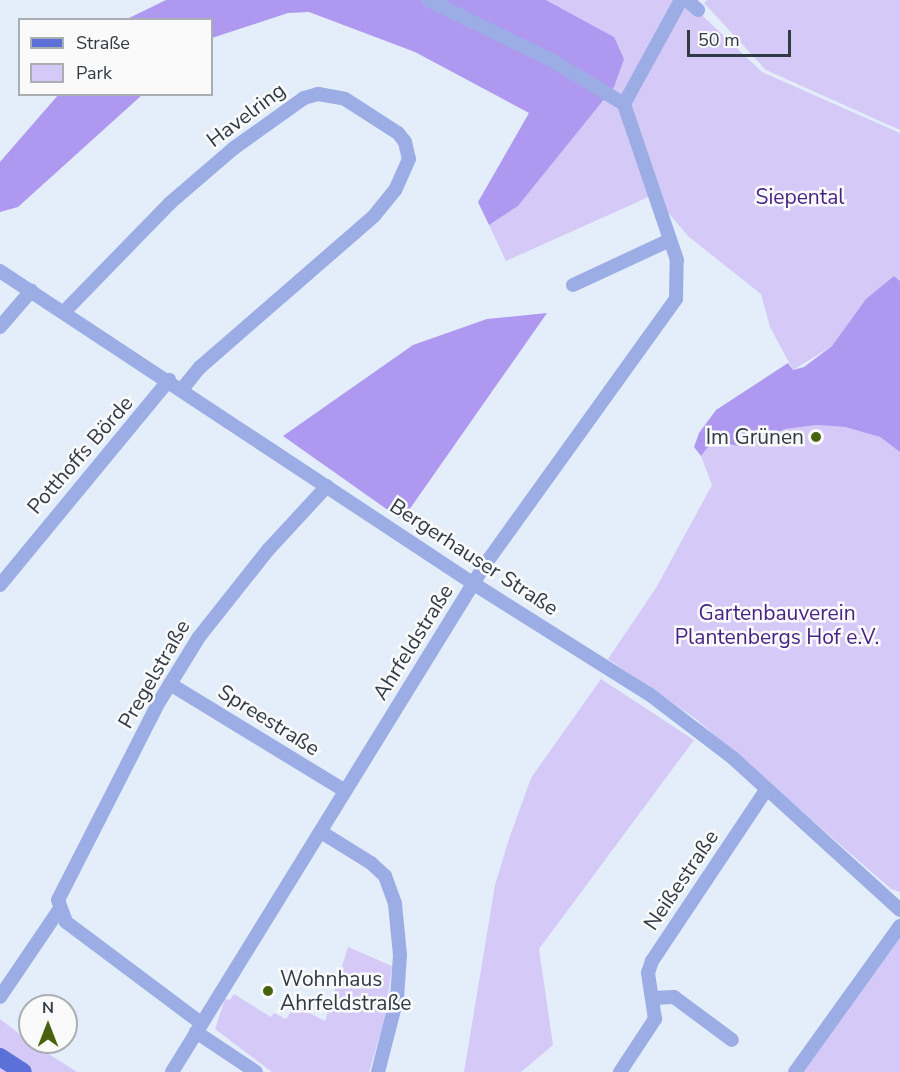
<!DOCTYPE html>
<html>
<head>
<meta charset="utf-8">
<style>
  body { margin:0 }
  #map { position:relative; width:900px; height:1072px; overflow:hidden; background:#e3eefa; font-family:"Nunito Sans",sans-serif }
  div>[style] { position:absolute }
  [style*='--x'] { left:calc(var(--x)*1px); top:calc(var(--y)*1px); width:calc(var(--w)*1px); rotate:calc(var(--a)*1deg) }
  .green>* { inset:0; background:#d5caf7 }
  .forest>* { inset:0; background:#af98ef }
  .street>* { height:14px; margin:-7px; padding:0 7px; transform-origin:7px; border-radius:7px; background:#9cade5 }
  .primary>* { height:18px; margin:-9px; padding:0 9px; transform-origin:9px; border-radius:9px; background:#5b71d7 }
  .dots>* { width:16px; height:16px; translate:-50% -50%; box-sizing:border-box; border:3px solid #fafafa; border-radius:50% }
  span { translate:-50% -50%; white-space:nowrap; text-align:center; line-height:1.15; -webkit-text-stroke:5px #fafafa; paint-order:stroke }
  .street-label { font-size:21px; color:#303b46 }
  .park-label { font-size:21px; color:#492285 }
  .poi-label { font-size:21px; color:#303b46 }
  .right { translate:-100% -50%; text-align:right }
  .left { translate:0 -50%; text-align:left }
  .legend { position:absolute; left:18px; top:18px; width:195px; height:78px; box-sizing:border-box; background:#fafafa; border:2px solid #a9aeb2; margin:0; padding:8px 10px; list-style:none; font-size:18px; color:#303b46 }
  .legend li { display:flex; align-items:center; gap:12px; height:30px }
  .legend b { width:30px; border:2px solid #a9aeb2 }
  .north { position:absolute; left:18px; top:994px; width:60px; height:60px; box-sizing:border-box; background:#fafafa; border:2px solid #a9aeb2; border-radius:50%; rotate:0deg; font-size:16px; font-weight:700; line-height:24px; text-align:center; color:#303b46 }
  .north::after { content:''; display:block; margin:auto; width:21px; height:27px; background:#496210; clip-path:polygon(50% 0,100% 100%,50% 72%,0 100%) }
  .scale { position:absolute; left:687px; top:30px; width:104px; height:27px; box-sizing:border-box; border:3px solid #303b46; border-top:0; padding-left:8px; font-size:18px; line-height:21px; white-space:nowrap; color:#303b46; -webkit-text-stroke:4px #fafafa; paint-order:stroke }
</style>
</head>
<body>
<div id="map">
  <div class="green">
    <i style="clip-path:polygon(546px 0,686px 0,762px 72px,900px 133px,900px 281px,894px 276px,832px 346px,793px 370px,770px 327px,761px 294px,689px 237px,653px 195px,506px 261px,489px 225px,518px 206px,614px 87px,614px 37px)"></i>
    <i style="clip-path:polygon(707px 0,900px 0,900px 130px,766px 70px,704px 3px)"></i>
    <i style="clip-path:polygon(817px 425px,845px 427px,880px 437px,900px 452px,900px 892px,891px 889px,696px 719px,608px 659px,656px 588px,712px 485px,701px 456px,713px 441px,744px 447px,785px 429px)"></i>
    <i style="clip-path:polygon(601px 679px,694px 740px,539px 949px,553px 1045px,521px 1072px,464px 1072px,495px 885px,509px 839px,531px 778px)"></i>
    <i style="clip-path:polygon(900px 926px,900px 1072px,796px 1072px)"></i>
    <i style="clip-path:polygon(348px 947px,392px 966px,385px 1018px,369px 1072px,272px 1072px,215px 1029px,225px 999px,230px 1000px,234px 994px,271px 1017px,274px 1013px,286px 1019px,295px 1006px,325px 1021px)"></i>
    <i style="clip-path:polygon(0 1019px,30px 1042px,77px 1072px,0 1072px)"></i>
  </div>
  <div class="forest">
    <i style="clip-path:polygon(166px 0,546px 0,614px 37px,624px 59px,614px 87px,518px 206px,489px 225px,478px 202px,529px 113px,415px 52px,309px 12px,288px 13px,212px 38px,212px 20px,125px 20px)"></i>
    <i style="clip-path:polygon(59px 94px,142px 95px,18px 207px,0 212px,0 162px)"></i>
    <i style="clip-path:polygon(894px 276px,900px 281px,900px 452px,880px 437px,845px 427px,817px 425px,785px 429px,744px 447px,713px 441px,701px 456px,694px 447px,699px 433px,716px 410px,788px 363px,793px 370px,804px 367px,832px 346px,866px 299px)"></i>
    <i style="clip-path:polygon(547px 313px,402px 520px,283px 436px,413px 345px,487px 319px)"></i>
  </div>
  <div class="street">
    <i style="--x:428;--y:0;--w:139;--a:26"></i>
    <i style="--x:553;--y:61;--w:83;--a:31.2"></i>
    <i style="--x:687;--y:0;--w:15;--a:42"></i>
    <i style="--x:624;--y:104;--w:119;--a:-61.3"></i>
    <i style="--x:0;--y:271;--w:568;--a:33.44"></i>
    <i style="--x:474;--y:584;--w:207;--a:32.2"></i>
    <i style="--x:649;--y:694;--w:106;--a:37.3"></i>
    <i style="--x:733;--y:758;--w:226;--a:42.3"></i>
    <i style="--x:573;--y:285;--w:107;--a:-24.9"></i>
    <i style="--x:64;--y:312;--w:152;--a:-45.8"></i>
    <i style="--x:170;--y:203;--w:84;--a:-40.7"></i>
    <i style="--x:234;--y:148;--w:86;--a:-35.5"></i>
    <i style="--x:304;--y:98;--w:15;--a:-16"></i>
    <i style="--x:318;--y:94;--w:27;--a:10"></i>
    <i style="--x:345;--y:99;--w:63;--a:32.7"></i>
    <i style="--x:398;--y:133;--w:11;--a:52"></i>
    <i style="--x:405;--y:142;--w:17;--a:77"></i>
    <i style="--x:409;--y:159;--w:34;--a:114"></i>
    <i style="--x:395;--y:190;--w:33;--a:129"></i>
    <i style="--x:374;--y:216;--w:230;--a:139"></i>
    <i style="--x:200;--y:367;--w:28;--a:129"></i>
    <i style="--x:0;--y:327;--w:48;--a:-49.3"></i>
    <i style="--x:0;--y:585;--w:266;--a:-50.5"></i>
    <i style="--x:170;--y:684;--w:205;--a:31.4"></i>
    <i style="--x:321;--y:832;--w:59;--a:31.8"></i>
    <i style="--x:371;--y:863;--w:19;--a:43"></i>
    <i style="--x:385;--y:876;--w:30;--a:70"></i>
    <i style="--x:395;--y:904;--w:51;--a:84.4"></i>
    <i style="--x:400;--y:955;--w:43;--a:94"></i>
    <i style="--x:397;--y:998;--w:76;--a:104.4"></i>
    <i style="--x:0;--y:997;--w:105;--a:-55.9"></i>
    <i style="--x:653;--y:998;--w:21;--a:-3"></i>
    <i style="--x:674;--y:997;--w:72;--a:36.6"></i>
    <i style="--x:201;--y:1023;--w:169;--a:-143.2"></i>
    <i style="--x:66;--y:922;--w:23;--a:-110"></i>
    <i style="--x:58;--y:900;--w:222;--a:-63"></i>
    <i style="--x:159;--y:702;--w:76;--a:-58.4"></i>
    <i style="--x:199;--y:637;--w:111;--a:-51.6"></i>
    <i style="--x:268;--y:550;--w:87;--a:-47.3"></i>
    <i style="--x:196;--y:1032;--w:72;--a:33.7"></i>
    <i style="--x:172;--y:1072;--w:594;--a:-58.34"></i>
    <i style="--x:484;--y:566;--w:329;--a:-54.3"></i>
    <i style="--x:676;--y:299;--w:39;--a:-89"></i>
    <i style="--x:677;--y:260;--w:165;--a:-108.8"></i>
    <i style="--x:620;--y:1072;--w:64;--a:-56.6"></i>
    <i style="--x:655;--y:1019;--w:47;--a:-98.7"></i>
    <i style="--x:648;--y:973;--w:13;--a:-72"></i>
    <i style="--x:652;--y:961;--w:206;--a:-56.3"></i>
    <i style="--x:795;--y:1072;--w:180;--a:-54.3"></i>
  </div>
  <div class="primary">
    <i style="--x:0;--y:1057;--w:27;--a:33"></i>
  </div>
  <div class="dots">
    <i style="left:816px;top:437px;background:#496210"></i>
    <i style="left:268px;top:991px;background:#496210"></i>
  </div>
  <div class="street-label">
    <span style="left:246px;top:115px;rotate:-37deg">Havelring</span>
    <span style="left:80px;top:455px;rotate:-49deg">Potthoffs Börde</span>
    <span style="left:474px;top:557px;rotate:33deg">Bergerhauser Straße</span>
    <span style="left:413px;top:642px;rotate:-58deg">Ahrfeldstraße</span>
    <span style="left:154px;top:674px;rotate:-60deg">Pregelstraße</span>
    <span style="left:269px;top:720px;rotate:32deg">Spreestraße</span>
    <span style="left:681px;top:880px;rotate:-56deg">Neißestraße</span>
  </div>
  <div class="park-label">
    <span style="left:800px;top:197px">Siepental</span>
    <span style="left:777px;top:625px">Gartenbauverein<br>Plantenbergs Hof e.V.</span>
  </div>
  <div class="poi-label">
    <span class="right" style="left:804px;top:437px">Im Grünen</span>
    <span class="left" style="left:280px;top:991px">Wohnhaus<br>Ahrfeldstraße</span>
  </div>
  <ul class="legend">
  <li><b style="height:8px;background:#5b71d7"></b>Straße</li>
  <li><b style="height:16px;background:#d5caf7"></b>Park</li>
  </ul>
  <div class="north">N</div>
  <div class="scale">50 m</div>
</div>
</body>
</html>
